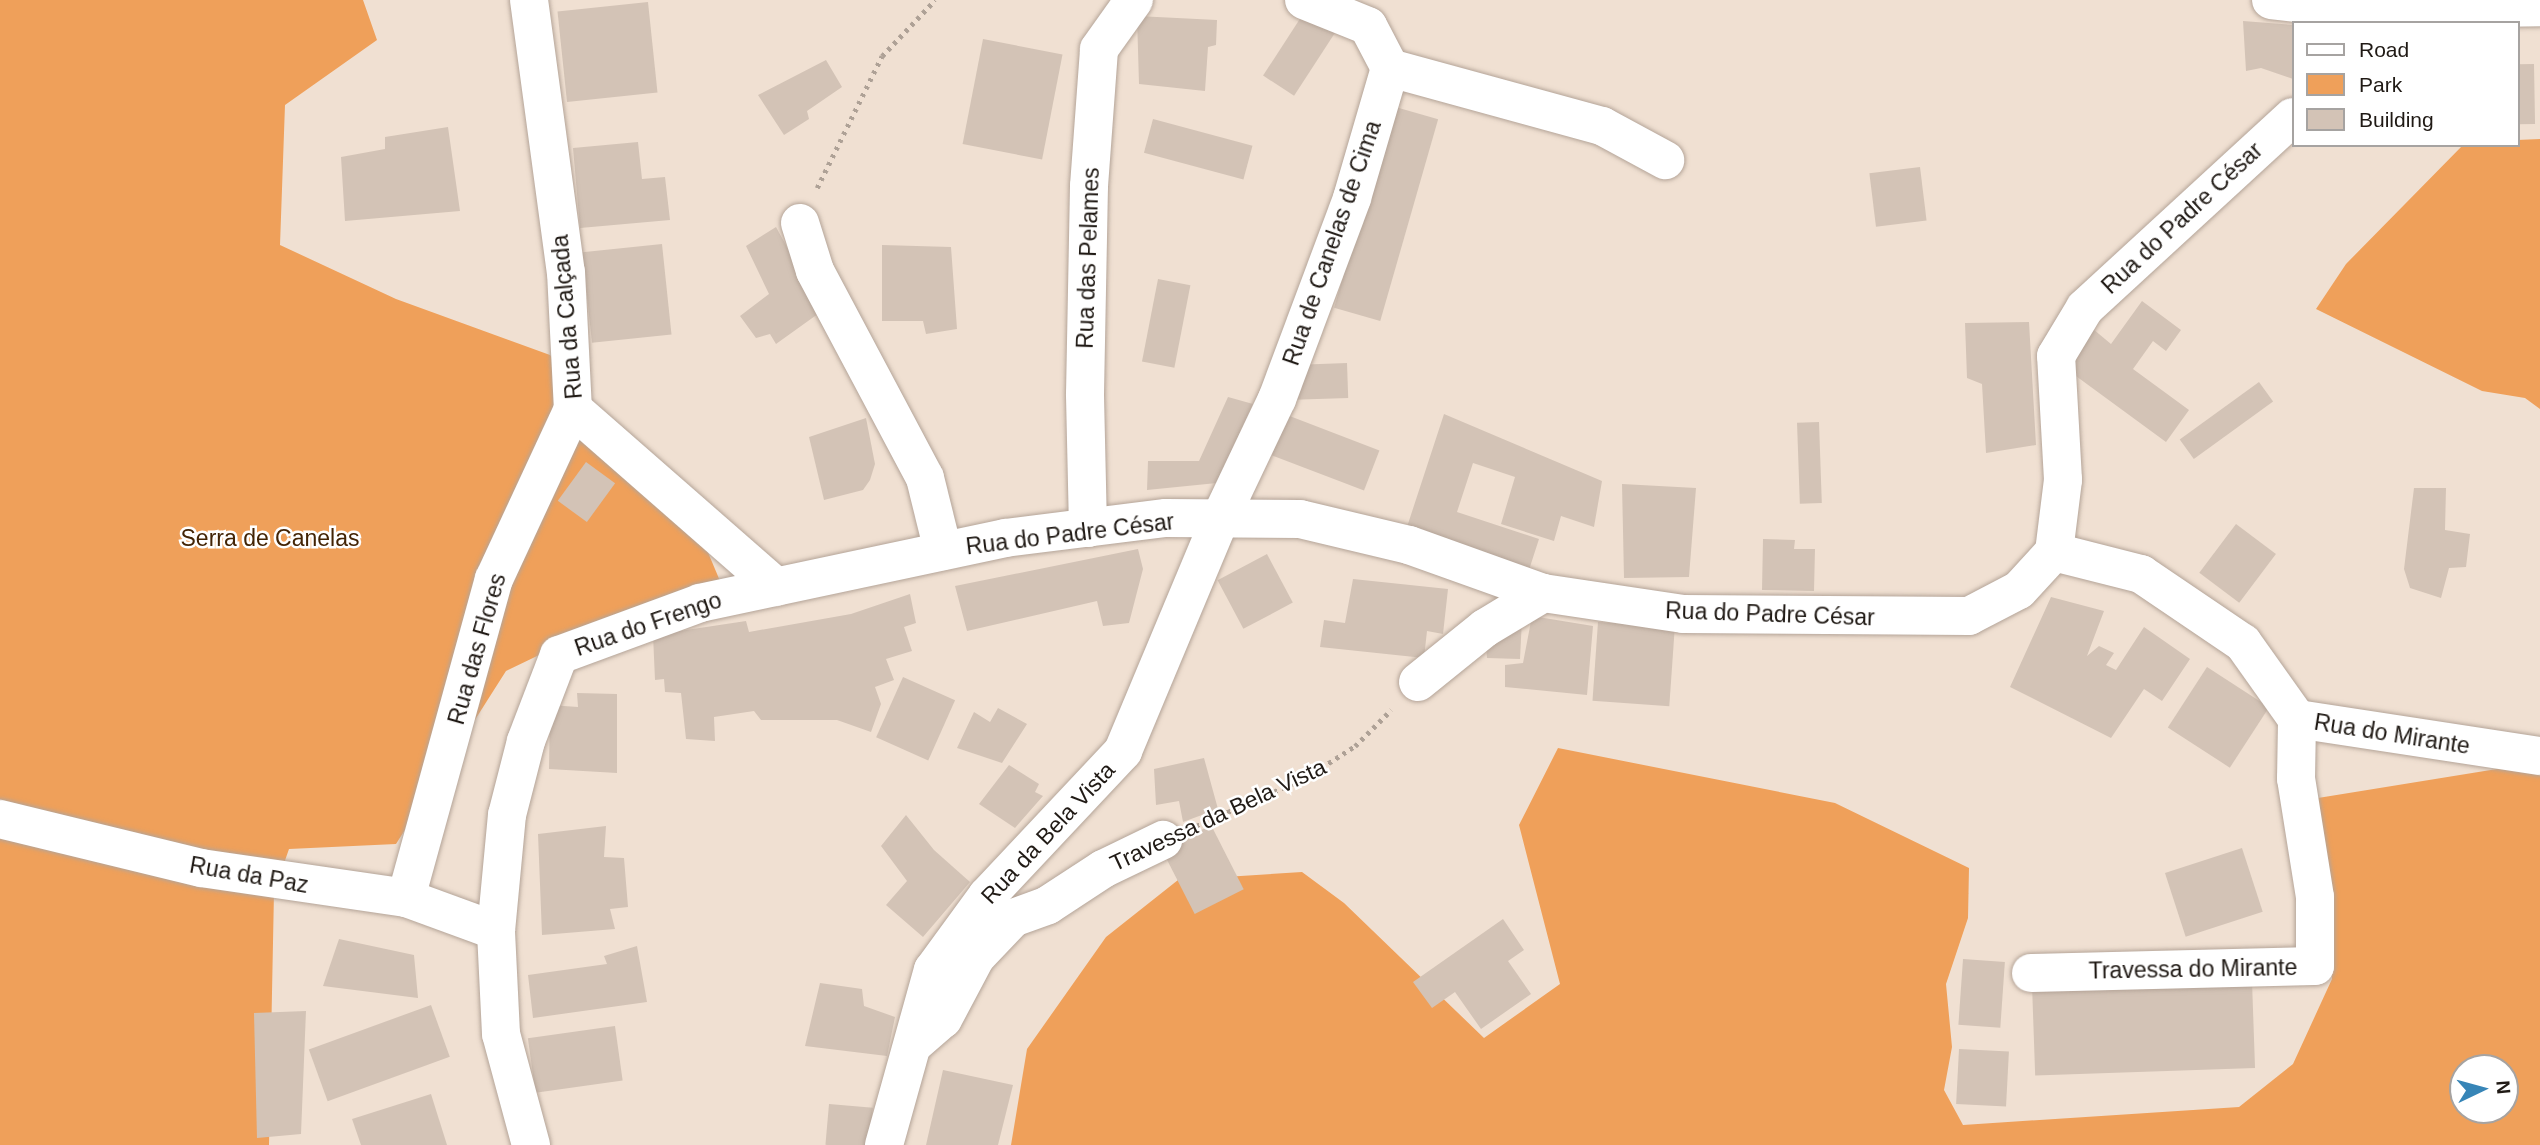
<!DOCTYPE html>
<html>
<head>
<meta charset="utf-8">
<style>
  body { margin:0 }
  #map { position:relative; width:2540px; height:1145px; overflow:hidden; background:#f0e0d2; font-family:Helvetica,sans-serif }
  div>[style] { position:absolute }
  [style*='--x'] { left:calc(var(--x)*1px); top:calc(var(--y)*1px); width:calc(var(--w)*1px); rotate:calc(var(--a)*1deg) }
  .green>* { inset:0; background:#efa05a }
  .building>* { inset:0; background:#d3c3b6; transform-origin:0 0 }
  .path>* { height:4.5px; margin-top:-2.25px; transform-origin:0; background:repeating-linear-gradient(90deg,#aea196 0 3.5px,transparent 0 8.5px) }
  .roads { filter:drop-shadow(0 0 2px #b4a498) drop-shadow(0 0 2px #b4a498) }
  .minor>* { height:38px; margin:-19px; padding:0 19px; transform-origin:19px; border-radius:19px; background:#fff }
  span { translate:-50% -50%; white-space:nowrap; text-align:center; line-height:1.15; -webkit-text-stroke:5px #fff; paint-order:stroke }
  .street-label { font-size:23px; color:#201a15 }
  .park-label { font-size:23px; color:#432405 }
  .legend { position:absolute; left:2292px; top:21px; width:228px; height:126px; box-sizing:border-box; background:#fff; border:2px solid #a6a3a1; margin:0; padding:9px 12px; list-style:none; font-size:21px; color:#201a15 }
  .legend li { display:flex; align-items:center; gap:14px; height:35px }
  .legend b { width:35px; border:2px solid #a6a3a1 }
  .north { position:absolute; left:2449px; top:1054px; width:70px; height:70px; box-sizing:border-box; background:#fff; border:2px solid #a6a3a1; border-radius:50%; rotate:85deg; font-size:19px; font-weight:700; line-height:28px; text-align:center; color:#201a15 }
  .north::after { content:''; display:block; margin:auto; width:24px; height:32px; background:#3785b7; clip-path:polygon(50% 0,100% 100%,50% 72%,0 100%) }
</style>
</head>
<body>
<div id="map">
  <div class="green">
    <i style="clip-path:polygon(0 0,363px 0,377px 40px,285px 105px,280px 245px,396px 299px,550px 355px,602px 415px,684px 495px,720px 581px,639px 607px,506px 671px,396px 844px,289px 849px,274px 892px,269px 1145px,0 1145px)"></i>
    <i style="clip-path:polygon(2540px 139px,2540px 409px,2525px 398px,2482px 391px,2316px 309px,2346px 264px,2463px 145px,2517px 145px,2517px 140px)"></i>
    <i style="clip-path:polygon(evenodd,1558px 748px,1835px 803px,1969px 868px,1968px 918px,1946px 984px,1952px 1047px,1944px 1090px,1963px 1125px,2239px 1107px,2293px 1064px,2332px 979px,2318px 798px,2540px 762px,2540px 1145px,1011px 1145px,1027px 1049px,1106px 937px,1178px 880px,1302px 872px,1344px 903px,1484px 1038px,1560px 984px,1519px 825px,1558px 748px,2463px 1068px,2505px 1068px,2505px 1110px,2463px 1110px,2463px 1068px)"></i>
  </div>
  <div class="building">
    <i style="left:648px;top:2px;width:91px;height:91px;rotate:84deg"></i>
    <i style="left:1305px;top:11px;width:37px;height:77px;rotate:33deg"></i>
    <i style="clip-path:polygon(1137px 16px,1217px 20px,1216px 45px,1208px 47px,1205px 91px,1139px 84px)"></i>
    <i style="clip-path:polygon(2243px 21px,2293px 25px,2293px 79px,2261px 68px,2246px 71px)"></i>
    <i style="left:983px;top:39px;width:81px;height:107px;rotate:11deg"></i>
    <i style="clip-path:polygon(826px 60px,842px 87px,807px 111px,809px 119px,784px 135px,758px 95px)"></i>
    <i style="left:2534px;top:64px;width:60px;height:17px;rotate:89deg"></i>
    <i style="left:1392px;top:106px;width:48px;height:210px;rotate:16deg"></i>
    <i style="left:1153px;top:119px;width:103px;height:35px;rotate:15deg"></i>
    <i style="clip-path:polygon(448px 127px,460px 211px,345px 221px,341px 157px,385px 149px,385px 137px)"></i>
    <i style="clip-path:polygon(638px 142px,642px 179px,665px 177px,670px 220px,580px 228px,573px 148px)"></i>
    <i style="left:1920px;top:167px;width:54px;height:51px;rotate:83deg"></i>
    <i style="clip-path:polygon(776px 227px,822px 311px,776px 344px,770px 334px,756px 338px,740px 316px,769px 294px,746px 246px)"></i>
    <i style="left:662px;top:244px;width:91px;height:80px;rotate:84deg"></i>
    <i style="clip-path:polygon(882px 245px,951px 247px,957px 329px,926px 334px,923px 321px,882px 321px)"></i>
    <i style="left:1158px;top:279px;width:33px;height:84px;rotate:11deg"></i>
    <i style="clip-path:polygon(2142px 301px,2181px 330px,2166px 351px,2153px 341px,2133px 369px,2189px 410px,2166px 442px,2065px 368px,2093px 329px,2111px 344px)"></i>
    <i style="clip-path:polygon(2029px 322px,2036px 445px,1986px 453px,1982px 384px,1967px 378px,1965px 323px)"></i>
    <i style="left:1347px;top:363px;width:35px;height:54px;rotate:88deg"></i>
    <i style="left:2259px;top:382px;width:24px;height:98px;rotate:54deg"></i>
    <i style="clip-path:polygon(1228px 397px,1253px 404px,1217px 483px,1147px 490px,1148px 461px,1199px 461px)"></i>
    <i style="clip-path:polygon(1444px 414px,1602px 481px,1594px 527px,1561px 516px,1554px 541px,1501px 524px,1515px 477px,1473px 463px,1457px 512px,1539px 539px,1528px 573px,1405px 533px)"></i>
    <i style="left:1287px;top:415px;width:99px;height:43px;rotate:21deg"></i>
    <i style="clip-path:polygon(866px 418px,875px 464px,870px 480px,863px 490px,824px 500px,809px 437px)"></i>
    <i style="left:1819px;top:422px;width:81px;height:22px;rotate:88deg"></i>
    <i style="left:586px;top:462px;width:36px;height:48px;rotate:36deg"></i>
    <i style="clip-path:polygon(1622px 484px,1696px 488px,1689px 577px,1624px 578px)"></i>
    <i style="clip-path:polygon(2414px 488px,2446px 488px,2445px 530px,2470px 534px,2466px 567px,2449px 568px,2441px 598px,2410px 588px,2404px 569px)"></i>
    <i style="left:2236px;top:524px;width:50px;height:61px;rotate:37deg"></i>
    <i style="clip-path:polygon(1763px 539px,1795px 540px,1794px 549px,1815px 549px,1814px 591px,1762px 590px)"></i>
    <i style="clip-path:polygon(1138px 549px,1143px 569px,1129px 623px,1103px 626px,1097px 601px,967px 631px,955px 586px)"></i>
    <i style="left:1267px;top:554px;width:55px;height:56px;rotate:62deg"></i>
    <i style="clip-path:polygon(1353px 579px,1448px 589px,1443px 634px,1427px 631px,1424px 658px,1320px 647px,1324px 620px,1345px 623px)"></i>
    <i style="clip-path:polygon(910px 594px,916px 623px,904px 627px,912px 651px,886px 659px,894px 680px,875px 687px,842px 683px,875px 687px,881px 704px,871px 732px,837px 720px,761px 720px,754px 711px,714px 717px,715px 741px,686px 739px,681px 693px,665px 692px,664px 679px,655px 680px,653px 635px,746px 621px,749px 632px,851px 614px)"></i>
    <i style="clip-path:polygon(2051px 597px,2104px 611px,2087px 656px,2099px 646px,2114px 653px,2106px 665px,2116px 670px,2144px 627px,2190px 659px,2162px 701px,2144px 689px,2111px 738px,2010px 687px)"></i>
    <i style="clip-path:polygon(1532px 616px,1593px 626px,1587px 695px,1505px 687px,1505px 665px,1523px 663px)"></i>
    <i style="clip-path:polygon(1522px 619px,1520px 659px,1487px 658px,1485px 633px)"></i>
    <i style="left:1598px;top:622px;width:77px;height:79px;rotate:4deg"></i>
    <i style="left:2207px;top:667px;width:74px;height:72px;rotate:33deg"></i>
    <i style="left:903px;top:677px;width:57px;height:66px;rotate:24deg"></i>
    <i style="clip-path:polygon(577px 693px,617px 694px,617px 773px,549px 769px,550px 705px,578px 707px)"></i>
    <i style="clip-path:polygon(998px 708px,1027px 724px,1002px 763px,957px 748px,974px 712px,990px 722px)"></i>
    <i style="clip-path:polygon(1204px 758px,1218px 809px,1183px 822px,1179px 801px,1156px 805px,1154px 769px)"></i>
    <i style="clip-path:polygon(1009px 765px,1039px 784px,1035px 792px,1043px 796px,1015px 828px,979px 804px)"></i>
    <i style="clip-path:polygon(906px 815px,934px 850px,970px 882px,923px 937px,886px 905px,907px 881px,881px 846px)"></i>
    <i style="left:1211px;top:825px;width:72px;height:55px;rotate:63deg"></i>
    <i style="clip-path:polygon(606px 826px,604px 857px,624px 858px,628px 907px,610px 909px,615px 929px,542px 935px,538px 834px)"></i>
    <i style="left:2242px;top:848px;width:67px;height:81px;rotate:72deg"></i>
    <i style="clip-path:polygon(1503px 919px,1524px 950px,1508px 961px,1531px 994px,1481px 1029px,1455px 992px,1432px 1008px,1413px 982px)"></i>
    <i style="clip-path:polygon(339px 939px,414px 955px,418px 998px,323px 986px)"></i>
    <i style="clip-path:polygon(637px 946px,647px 1002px,533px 1018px,528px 975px,607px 964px,604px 956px)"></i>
    <i style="left:1963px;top:959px;width:42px;height:66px;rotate:4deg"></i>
    <i style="left:2252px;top:981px;width:87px;height:220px;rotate:88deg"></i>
    <i style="clip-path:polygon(820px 983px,862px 989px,864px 1006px,895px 1017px,887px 1056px,805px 1046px)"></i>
    <i style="left:431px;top:1005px;width:55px;height:130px;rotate:70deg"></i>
    <i style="clip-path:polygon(306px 1011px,301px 1134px,257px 1138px,254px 1013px)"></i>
    <i style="left:615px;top:1026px;width:55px;height:88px;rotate:82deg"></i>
    <i style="left:1959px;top:1049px;width:50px;height:55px;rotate:3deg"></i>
    <i style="clip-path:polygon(943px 1070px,1013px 1085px,998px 1145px,926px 1145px)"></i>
    <i style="clip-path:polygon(431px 1094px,447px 1145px,361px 1145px,352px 1119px)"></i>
    <i style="left:829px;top:1104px;width:44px;height:41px;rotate:5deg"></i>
  </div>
  <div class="path">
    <i style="--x:817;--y:188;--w:147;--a:-63.8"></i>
    <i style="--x:882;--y:56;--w:77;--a:-46.6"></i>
    <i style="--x:1196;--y:826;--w:121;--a:-23.8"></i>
    <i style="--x:1307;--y:777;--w:57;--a:-32.9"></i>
    <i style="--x:1355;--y:746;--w:51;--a:-45"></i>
  </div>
  <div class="roads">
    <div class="minor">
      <i style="--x:529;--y:0;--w:275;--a:82.3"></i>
      <i style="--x:566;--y:272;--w:137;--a:87.1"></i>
      <i style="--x:573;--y:409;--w:270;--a:41.2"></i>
      <i style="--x:2271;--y:0;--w:89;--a:6.5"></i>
      <i style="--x:2359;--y:10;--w:181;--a:-0.9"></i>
      <i style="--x:1390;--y:68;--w:220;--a:15.3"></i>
      <i style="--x:1602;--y:126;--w:72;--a:28.4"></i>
      <i style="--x:800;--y:223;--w:50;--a:72.6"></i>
      <i style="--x:815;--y:271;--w:234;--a:62"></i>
      <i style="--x:925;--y:478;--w:75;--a:76.1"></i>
      <i style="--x:1088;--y:528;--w:134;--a:-91.3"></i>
      <i style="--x:1085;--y:394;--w:208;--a:-88.9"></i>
      <i style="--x:1089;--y:186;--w:137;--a:-85.8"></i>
      <i style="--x:1099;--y:49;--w:60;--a:-54.5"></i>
      <i style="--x:2054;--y:552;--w:90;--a:14.2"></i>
      <i style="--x:2141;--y:574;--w:123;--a:34.1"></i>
      <i style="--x:2243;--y:643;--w:93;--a:54.6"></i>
      <i style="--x:2297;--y:719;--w:246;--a:8.7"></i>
      <i style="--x:1418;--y:682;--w:86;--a:-38.9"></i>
      <i style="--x:1485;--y:628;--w:68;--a:-31.1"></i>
      <i style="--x:0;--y:819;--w:207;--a:13.7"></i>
      <i style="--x:201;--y:868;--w:207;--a:8.3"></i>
      <i style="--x:406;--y:898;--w:96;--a:20.1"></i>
      <i style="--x:406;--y:898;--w:331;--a:-74.6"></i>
      <i style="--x:494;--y:579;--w:187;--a:-65.1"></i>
      <i style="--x:2031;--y:973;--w:284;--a:-1.4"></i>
      <i style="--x:2315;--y:966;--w:69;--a:-90"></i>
      <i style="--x:2315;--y:897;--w:120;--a:-99.1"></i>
      <i style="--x:2296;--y:779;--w:60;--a:-89"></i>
      <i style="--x:915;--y:1043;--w:37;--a:-41"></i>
      <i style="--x:943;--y:1019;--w:70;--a:-62"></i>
      <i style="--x:976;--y:957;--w:54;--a:-46.5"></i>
      <i style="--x:1013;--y:918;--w:37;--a:-20"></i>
      <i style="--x:1048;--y:905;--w:66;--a:-33.2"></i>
      <i style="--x:1103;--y:869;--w:67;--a:-25.8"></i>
      <i style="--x:531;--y:1145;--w:115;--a:-105.1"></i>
      <i style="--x:501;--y:1034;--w:103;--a:-92.8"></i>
      <i style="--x:496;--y:931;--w:117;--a:-84.6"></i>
      <i style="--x:507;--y:815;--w:76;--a:-75.6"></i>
      <i style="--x:526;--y:741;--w:92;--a:-69"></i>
      <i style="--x:559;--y:655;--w:150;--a:-20.2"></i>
      <i style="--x:700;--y:603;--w:312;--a:-12"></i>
      <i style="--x:1005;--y:538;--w:162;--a:-7.1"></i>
      <i style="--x:1166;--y:518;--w:134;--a:0.4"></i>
      <i style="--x:1300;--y:519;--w:112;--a:13.4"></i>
      <i style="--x:1409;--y:545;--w:142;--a:19.7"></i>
      <i style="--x:1543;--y:593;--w:142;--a:8.5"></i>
      <i style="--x:1683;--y:614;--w:286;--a:0.4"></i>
      <i style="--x:1969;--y:616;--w:56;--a:-27.5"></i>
      <i style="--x:2019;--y:590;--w:52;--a:-47.4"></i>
      <i style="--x:2054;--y:552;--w:73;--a:-82.9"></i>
      <i style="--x:2063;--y:480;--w:124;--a:-93.2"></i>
      <i style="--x:2056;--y:356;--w:56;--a:-58.9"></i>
      <i style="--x:2085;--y:308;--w:282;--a:-42.6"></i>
      <i style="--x:884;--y:1145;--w:182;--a:-74.4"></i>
      <i style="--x:933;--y:970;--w:92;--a:-53.9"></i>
      <i style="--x:987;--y:896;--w:199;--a:-46.8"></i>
      <i style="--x:1123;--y:751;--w:249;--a:-67.3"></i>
      <i style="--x:1219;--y:521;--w:135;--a:-64.6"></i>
      <i style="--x:1277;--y:399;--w:215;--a:-69.5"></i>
      <i style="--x:1352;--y:198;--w:135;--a:-73.7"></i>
      <i style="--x:1390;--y:68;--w:47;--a:-117.6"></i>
      <i style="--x:1368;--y:26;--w:69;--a:-157.9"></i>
    </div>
  </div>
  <div class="street-label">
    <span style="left:2182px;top:218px;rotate:-43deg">Rua do Padre César</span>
    <span style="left:1332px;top:243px;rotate:-71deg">Rua de Canelas de Cima</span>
    <span style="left:1088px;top:258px;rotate:-88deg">Rua das Pelames</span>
    <span style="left:567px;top:317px;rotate:-95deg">Rua da Calçada</span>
    <span style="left:1070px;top:534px;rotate:-7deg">Rua do Padre César</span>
    <span style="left:1770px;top:614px;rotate:2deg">Rua do Padre César</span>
    <span style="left:648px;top:624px;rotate:-19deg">Rua do Frengo</span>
    <span style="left:477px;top:649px;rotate:-74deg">Rua das Flores</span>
    <span style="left:2392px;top:734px;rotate:9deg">Rua do Mirante</span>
    <span style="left:1218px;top:815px;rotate:-25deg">Travessa da Bela Vista</span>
    <span style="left:1048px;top:833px;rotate:-47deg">Rua da Bela Vista</span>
    <span style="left:249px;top:875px;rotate:10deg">Rua da Paz</span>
    <span style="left:2193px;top:969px;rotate:-1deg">Travessa do Mirante</span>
  </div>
  <div class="park-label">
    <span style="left:270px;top:538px">Serra de Canelas</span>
  </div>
  <ul class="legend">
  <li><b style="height:9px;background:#fff"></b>Road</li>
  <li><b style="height:19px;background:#efa05a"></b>Park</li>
  <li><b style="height:19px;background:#d3c3b6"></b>Building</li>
  </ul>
  <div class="north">N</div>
</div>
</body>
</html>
